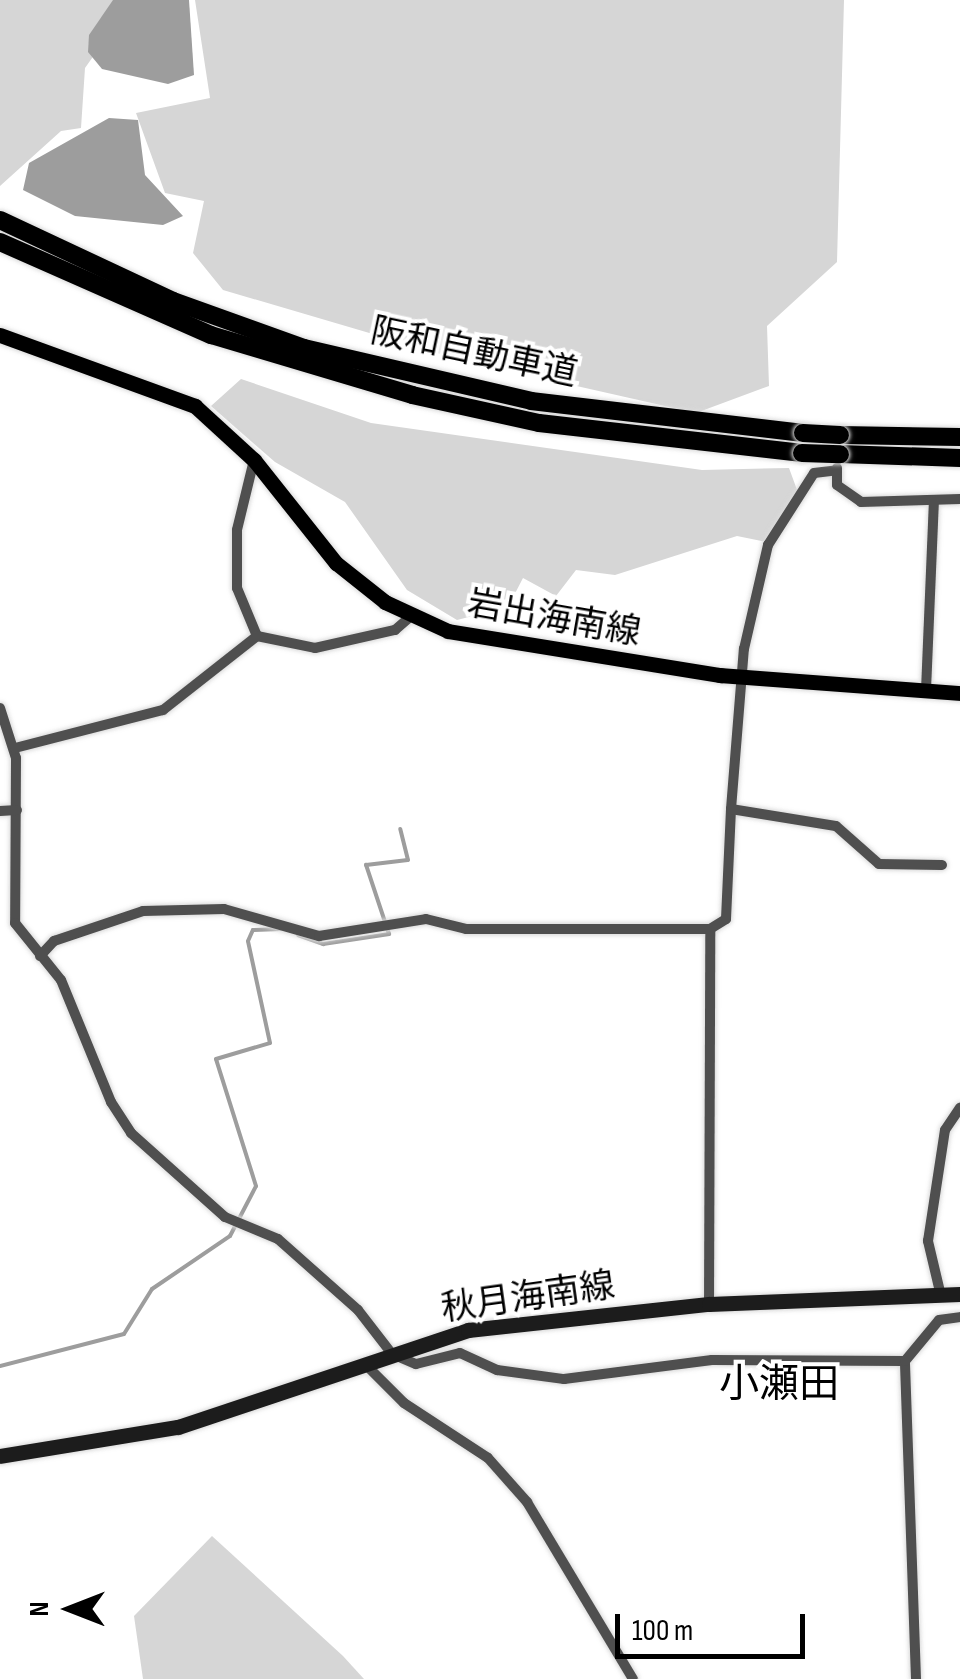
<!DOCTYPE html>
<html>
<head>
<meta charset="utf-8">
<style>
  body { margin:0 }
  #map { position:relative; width:960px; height:1679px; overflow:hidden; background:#fff; font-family:"Sofia Sans Condensed","Noto Sans JP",sans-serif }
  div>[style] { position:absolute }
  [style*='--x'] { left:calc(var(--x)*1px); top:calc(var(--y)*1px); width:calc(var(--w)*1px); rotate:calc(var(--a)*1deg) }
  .green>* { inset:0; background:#d6d6d6 }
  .water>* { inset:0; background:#9d9d9d }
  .stream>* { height:4px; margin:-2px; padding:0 2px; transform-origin:2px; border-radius:2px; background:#9d9d9d }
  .roads { filter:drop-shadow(0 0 2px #dbdbdb) drop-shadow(0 0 2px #dbdbdb) }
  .minor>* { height:10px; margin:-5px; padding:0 5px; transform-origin:5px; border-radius:5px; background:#4f4f4f }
  .secondary>* { height:15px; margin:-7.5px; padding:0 7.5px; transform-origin:7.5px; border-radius:7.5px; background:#1c1c1c }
  .primary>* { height:15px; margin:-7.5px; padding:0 7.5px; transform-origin:7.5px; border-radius:7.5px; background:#000 }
  .motorway>* { height:18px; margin:-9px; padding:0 9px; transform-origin:9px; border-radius:9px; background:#000 }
  .bridges { filter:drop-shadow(0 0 2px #dbdbdb) drop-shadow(0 0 2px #dbdbdb) }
  .motorway-bridge>* { height:18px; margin:-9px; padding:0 9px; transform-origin:9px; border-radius:9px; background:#000 }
  span { translate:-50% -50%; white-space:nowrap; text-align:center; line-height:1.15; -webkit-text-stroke:8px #fff; paint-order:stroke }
  .street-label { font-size:35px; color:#000 }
  .quarter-label { font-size:40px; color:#000 }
  .north { position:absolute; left:20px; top:1559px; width:100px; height:100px; -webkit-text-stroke:8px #fff; paint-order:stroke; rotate:270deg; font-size:28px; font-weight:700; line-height:40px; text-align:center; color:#000 }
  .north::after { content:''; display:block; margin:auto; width:35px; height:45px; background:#000; clip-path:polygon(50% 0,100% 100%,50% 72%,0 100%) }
  .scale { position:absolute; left:615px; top:1614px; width:190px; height:45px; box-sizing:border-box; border:5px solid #000; border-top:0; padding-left:12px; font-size:30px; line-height:35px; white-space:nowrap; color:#000; -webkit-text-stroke:8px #fff; paint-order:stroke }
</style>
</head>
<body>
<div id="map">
  <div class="green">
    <i style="clip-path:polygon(0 0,133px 0,85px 68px,81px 128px,61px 131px,0 186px)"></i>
    <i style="clip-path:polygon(195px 0,844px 0,837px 262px,767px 326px,769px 386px,696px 413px,461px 360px,223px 290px,193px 253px,204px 201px,165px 193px,136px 113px,210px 98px)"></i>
    <i style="clip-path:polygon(241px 379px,371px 423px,702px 470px,789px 468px,800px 498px,772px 543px,737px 536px,615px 575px,576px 570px,556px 596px,523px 578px,508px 607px,457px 620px,407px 590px,345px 502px,275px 462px,211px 406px)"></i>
    <i style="clip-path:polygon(212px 1536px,343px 1656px,364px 1679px,143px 1679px,134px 1616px)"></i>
  </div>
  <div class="water">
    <i style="clip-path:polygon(113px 0,189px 0,194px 75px,168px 84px,102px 69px,88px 52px,89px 35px)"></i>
    <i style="clip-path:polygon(109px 118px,138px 120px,145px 175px,183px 216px,163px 225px,75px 216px,23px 190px,29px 163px)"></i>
  </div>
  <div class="stream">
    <i style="--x:298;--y:935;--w:27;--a:20"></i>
    <i style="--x:323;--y:944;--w:67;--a:-8.6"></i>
    <i style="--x:389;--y:934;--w:73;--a:-108.4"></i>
    <i style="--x:366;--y:865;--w:42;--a:-6.8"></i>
    <i style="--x:408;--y:860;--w:32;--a:-104"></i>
    <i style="--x:0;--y:1366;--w:128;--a:-14.5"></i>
    <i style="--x:124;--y:1334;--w:53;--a:-58.1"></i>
    <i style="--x:152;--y:1289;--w:94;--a:-34.2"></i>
    <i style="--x:230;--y:1236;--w:56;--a:-62.5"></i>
    <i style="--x:256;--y:1186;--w:133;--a:-107.5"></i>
    <i style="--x:216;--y:1059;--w:56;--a:-16.5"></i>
    <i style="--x:270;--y:1043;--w:104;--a:-102.2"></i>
    <i style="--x:248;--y:941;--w:12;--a:-66"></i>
    <i style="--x:253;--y:930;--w:27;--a:-2"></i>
  </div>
  <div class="roads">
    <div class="minor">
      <i style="--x:254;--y:460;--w:72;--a:103.7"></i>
      <i style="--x:237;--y:530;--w:58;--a:90"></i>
      <i style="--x:237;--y:588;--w:52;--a:67.4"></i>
      <i style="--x:257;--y:636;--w:59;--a:11.7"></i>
      <i style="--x:315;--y:648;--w:82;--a:-12.7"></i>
      <i style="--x:395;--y:630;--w:21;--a:-41"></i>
      <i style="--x:837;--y:468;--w:17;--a:90"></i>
      <i style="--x:837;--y:485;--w:29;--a:35"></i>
      <i style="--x:861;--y:502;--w:99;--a:-1.7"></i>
      <i style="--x:926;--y:690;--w:190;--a:-87.6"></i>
      <i style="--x:0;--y:708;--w:52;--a:72.3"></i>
      <i style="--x:16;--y:758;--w:165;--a:90.3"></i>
      <i style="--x:15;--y:923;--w:73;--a:51.1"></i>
      <i style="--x:61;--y:980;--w:132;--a:67.7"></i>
      <i style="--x:111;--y:1102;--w:37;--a:57"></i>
      <i style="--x:131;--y:1133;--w:126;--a:41.8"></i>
      <i style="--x:225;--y:1217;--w:57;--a:22.5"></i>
      <i style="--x:278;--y:1239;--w:107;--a:41.6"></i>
      <i style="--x:358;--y:1310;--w:56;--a:52.3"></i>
      <i style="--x:392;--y:1354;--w:26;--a:23"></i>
      <i style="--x:416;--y:1364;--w:45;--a:-14"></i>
      <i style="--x:460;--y:1353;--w:41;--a:24.7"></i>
      <i style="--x:497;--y:1370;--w:68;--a:7.7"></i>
      <i style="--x:564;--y:1379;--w:149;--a:-7.3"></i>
      <i style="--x:712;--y:1360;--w:193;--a:0.3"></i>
      <i style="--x:15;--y:748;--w:153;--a:-14.4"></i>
      <i style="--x:163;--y:710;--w:120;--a:-38.2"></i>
      <i style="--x:731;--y:809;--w:161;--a:-85.4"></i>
      <i style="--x:744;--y:649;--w:107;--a:-77"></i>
      <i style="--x:768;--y:545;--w:85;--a:-57.4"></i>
      <i style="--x:814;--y:473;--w:23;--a:-7"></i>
      <i style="--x:0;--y:811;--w:17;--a:-3"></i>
      <i style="--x:40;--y:956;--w:21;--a:-47"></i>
      <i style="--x:54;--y:941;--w:94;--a:-18.6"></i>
      <i style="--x:143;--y:911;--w:81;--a:-1.4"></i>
      <i style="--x:224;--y:909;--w:99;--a:15.9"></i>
      <i style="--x:319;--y:936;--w:108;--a:-9"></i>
      <i style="--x:426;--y:919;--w:41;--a:14"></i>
      <i style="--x:466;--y:929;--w:244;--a:0"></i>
      <i style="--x:710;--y:929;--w:19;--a:-32"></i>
      <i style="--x:726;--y:919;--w:110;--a:-87.4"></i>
      <i style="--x:731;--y:809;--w:106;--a:9.2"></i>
      <i style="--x:836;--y:826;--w:57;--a:41.5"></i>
      <i style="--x:879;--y:864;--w:63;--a:0.9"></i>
      <i style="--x:941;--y:1296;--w:57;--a:-103.3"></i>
      <i style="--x:928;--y:1241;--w:112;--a:-81.3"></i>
      <i style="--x:945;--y:1130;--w:27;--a:-56"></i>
      <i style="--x:709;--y:1304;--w:375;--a:-89.8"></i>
      <i style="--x:365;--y:1364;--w:55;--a:45"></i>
      <i style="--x:404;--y:1403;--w:100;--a:33.2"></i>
      <i style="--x:488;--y:1458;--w:59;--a:48.4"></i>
      <i style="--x:527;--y:1502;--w:206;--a:59.1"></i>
      <i style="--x:916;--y:1679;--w:318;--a:-92"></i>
      <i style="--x:905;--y:1361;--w:53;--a:-50.3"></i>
      <i style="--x:939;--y:1320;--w:21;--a:-8"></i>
    </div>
    <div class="secondary">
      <i style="--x:0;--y:1456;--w:180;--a:-9.3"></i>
      <i style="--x:178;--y:1427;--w:306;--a:-18.5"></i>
      <i style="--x:468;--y:1330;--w:242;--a:-6.2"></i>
      <i style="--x:709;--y:1304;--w:251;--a:-2.3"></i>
    </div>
    <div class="primary">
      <i style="--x:0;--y:335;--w:208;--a:20"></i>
      <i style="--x:195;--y:406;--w:80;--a:42.5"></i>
      <i style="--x:254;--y:460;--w:132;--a:51.5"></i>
      <i style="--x:336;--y:563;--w:63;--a:38.5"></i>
      <i style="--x:385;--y:602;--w:69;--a:24.7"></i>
      <i style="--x:448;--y:631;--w:276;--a:9.2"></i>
      <i style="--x:720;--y:675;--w:241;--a:4.3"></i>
    </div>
    <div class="motorway">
      <i style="--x:0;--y:220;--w:191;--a:25.1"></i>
      <i style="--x:173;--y:301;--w:139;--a:19.7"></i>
      <i style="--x:304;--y:348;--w:233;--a:13.1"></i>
      <i style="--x:531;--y:401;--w:274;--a:6.7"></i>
      <i style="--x:0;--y:242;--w:231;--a:23.8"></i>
      <i style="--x:211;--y:335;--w:210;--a:16.6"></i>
      <i style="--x:412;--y:395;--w:130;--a:12.4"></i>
      <i style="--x:539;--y:423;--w:265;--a:6.5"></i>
      <i style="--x:840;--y:435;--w:120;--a:1"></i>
      <i style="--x:840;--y:454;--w:120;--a:1.9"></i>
    </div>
  </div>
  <div class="bridges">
    <div class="motorway-bridge">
      <i style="--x:803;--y:433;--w:37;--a:3"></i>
      <i style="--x:802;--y:453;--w:38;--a:2"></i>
    </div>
  </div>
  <div class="street-label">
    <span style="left:474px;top:353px;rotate:12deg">阪和自動車道</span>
    <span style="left:554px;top:619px;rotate:10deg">岩出海南線</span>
    <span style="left:528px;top:1298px;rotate:-8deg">秋月海南線</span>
  </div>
  <div class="quarter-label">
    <span style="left:779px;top:1385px">小瀬田</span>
  </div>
  <div class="north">N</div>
  <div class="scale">100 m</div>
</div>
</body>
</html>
